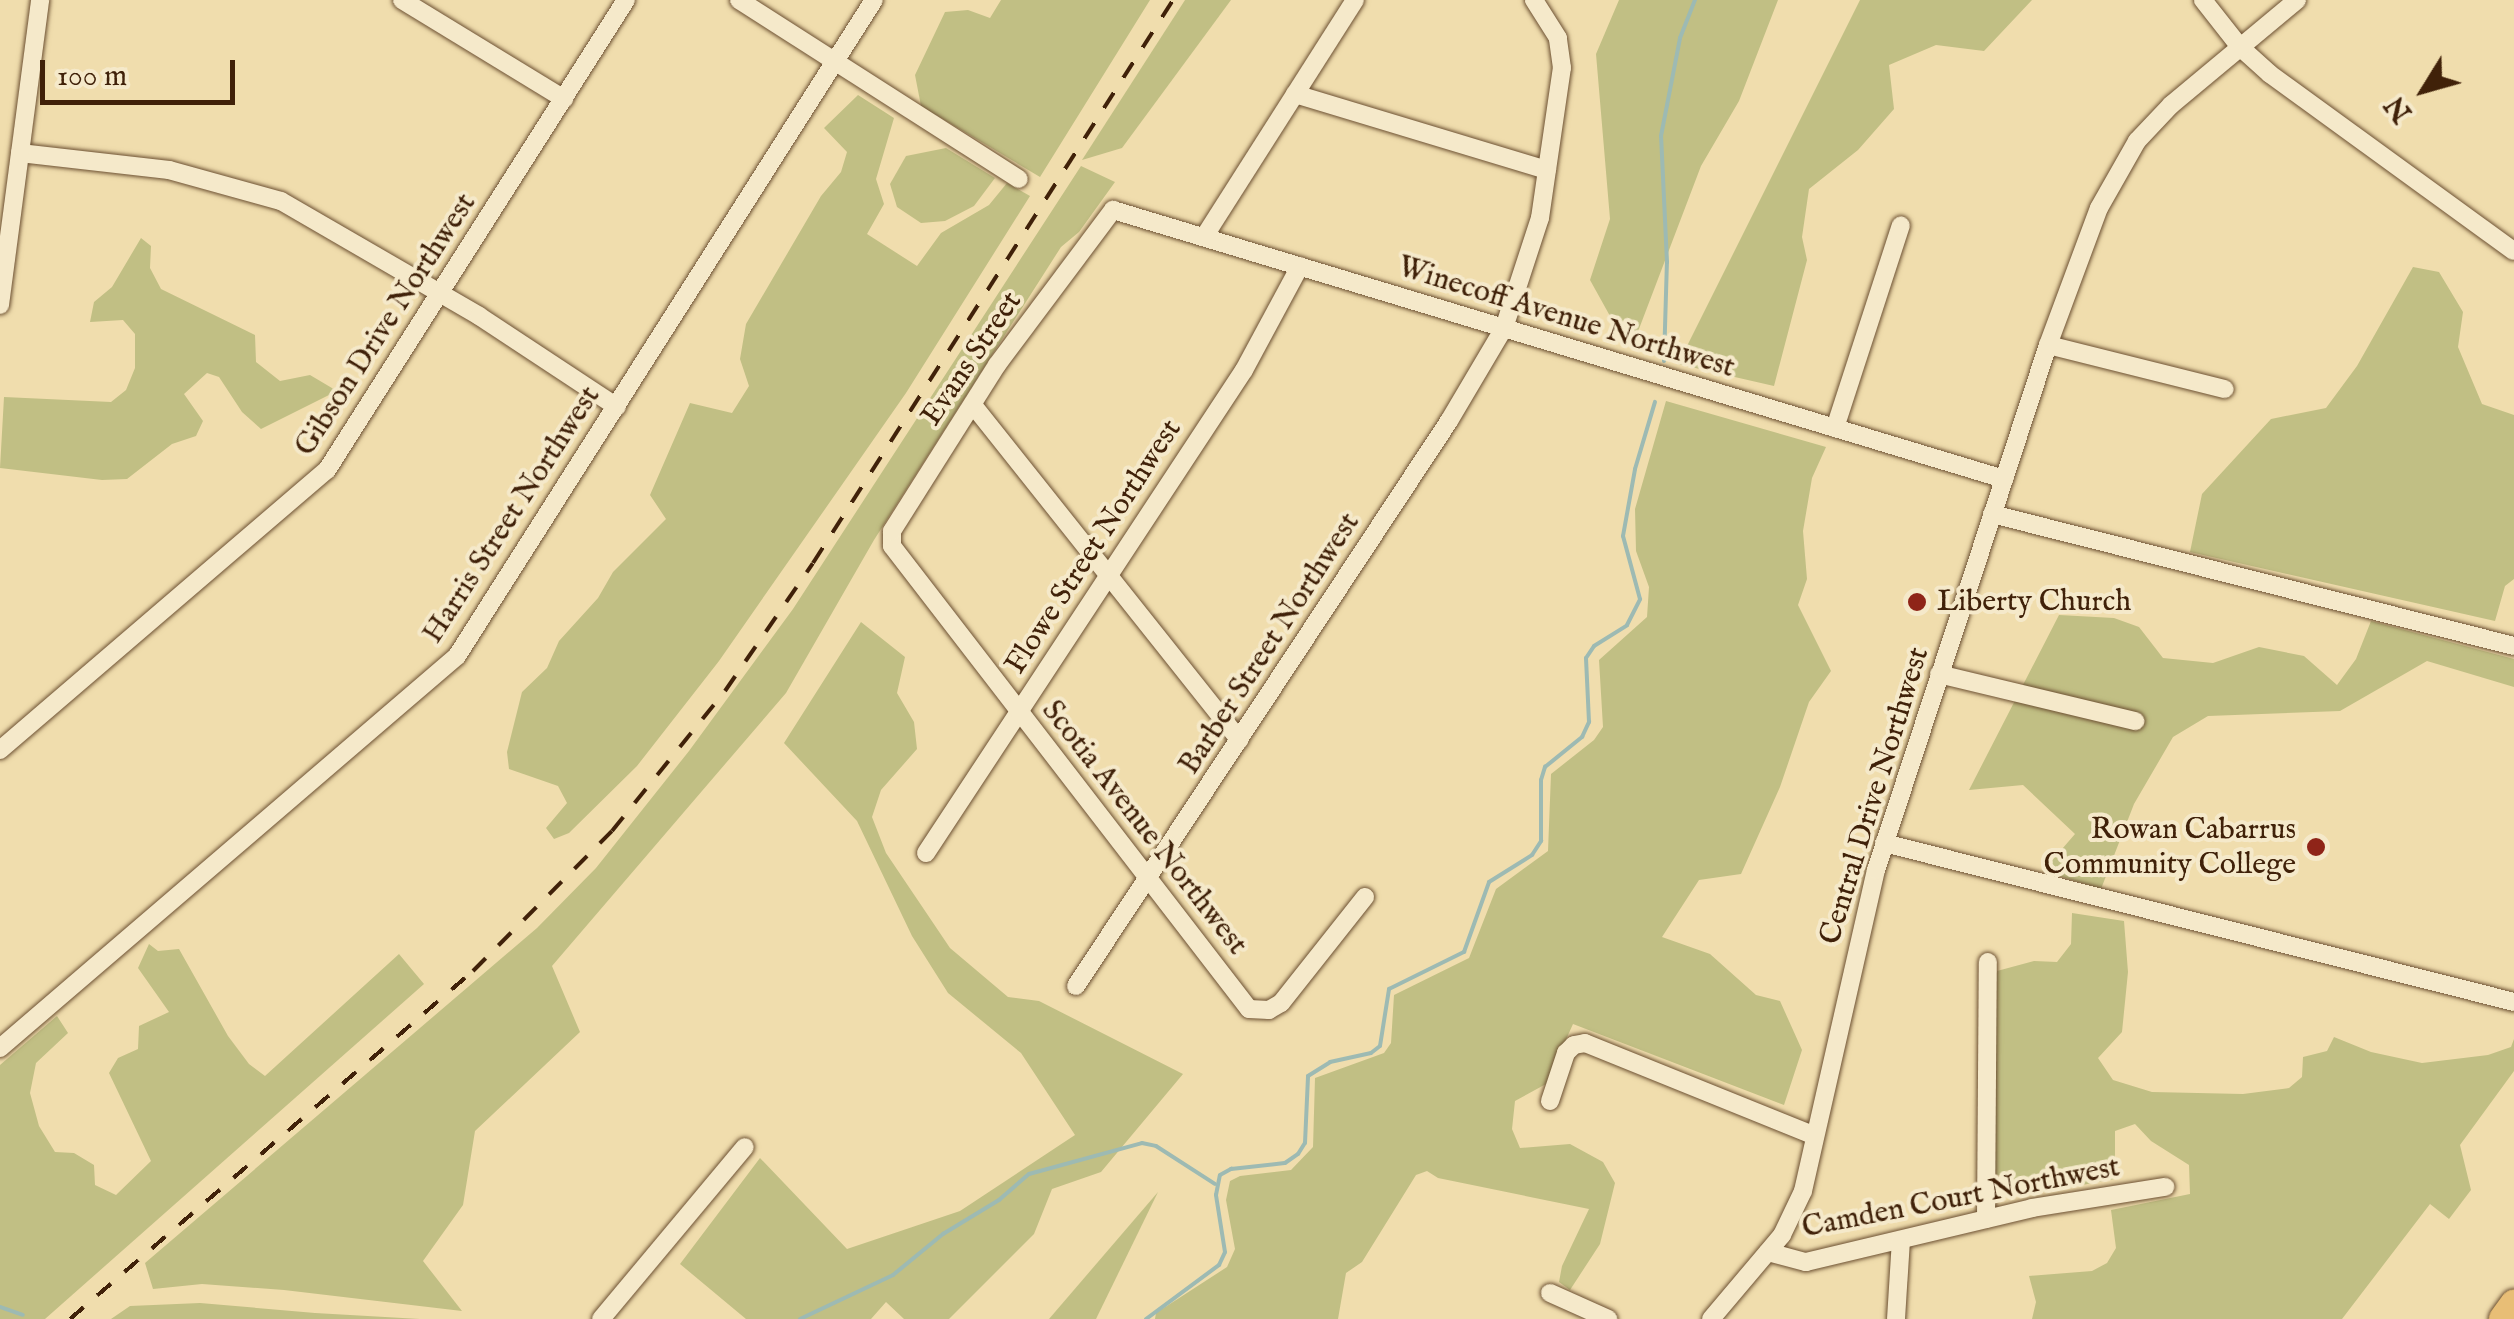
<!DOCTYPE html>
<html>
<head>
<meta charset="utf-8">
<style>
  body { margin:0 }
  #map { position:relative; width:2514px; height:1319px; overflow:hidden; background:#f0ddad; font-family:"IM FELL English",serif }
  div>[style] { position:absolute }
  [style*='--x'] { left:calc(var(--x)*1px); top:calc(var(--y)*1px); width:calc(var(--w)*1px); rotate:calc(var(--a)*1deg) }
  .green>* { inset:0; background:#c1bf84 }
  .stream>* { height:4px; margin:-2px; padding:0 2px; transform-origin:2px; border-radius:2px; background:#9dbab3 }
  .roads { filter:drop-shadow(0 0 2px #6c5032) drop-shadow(0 0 2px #6c5032) }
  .minor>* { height:18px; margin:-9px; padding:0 9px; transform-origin:9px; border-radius:9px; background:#f5e9ca }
  .highway>* { height:28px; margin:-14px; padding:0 14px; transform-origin:14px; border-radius:14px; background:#e8be76 }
  .rail>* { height:4px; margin-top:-2px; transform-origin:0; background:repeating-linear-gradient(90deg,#402109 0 18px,transparent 0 36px) }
  .dots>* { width:28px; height:28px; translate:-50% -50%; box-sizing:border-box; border:5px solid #f5e9ca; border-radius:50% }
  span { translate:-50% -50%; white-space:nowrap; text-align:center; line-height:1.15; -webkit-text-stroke:8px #f5e9ca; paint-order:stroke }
  .street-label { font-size:30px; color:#402109 }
  .poi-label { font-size:30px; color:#402109 }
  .left { translate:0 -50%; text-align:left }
  .right { translate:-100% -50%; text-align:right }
  .north { position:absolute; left:2374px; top:40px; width:100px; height:100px; -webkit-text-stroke:8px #f5e9ca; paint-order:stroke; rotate:233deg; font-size:28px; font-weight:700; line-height:40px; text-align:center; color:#402109 }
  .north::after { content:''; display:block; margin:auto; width:35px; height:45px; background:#402109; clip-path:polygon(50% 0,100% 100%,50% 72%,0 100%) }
  .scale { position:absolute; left:40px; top:60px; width:195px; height:45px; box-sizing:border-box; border:5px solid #402109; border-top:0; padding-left:12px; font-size:30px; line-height:35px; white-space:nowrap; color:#402109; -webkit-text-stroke:8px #f5e9ca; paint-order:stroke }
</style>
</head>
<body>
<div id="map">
  <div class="green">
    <i style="clip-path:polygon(1001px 0,1150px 0,1040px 177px,921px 106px,915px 75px,945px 12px,968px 10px,990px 18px)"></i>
    <i style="clip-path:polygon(1185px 0,1231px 0,1122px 148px,1082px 160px)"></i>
    <i style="clip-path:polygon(1619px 0,1778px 0,1739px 101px,1701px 166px,1634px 342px,1620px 334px,1590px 280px,1610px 219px,1596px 54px)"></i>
    <i style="clip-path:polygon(1860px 0,2032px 0,1984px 51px,1936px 45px,1889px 65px,1894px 109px,1858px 150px,1809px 189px,1802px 237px,1807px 260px,1774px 386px,1678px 364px)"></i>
    <i style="clip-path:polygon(858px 95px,894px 118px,876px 179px,884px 204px,867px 234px,917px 266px,941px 233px,989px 205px,1007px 183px,1030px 196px,906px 393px,719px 661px,637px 766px,569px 833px,554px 839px,546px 828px,567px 803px,558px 786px,509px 769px,507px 752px,522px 692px,547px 668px,559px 641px,598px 598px,613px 572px,666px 519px,650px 495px,690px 403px,732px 413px,749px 386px,740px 359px,746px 324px,821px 196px,841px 172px,847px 152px,824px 128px)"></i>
    <i style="clip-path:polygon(946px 148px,995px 178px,974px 206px,945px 221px,921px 223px,897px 207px,890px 184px,906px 156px)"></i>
    <i style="clip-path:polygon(1081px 166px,1115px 182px,1079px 232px,1061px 247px,874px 540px,786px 693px,552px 966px,580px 1032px,475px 1131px,463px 1205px,423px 1261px,462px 1311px,284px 1290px,202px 1284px,153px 1289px,145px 1263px,537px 928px,596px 868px,689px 751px,793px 609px)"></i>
    <i style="clip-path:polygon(141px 238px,151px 246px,150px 268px,161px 289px,255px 335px,256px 362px,280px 381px,310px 375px,337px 391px,261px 429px,242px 412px,219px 377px,207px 373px,184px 394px,203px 421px,196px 436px,172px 444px,127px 479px,102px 480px,0 468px,4px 397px,111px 402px,126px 390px,135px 368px,135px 334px,123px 320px,90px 322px,94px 302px,112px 287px)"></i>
    <i style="clip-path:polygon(2413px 267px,2439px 272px,2463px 312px,2458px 347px,2482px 404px,2514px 415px,2514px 579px,2505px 586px,2495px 621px,2190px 552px,2202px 494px,2271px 419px,2326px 408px,2357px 366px)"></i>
    <i style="clip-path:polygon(1666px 401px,1826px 447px,1812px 478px,1803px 531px,1807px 579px,1798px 605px,1831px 671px,1809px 702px,1780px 787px,1741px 874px,1699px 880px,1662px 937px,1710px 954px,1756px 995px,1780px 1001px,1802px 1050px,1784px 1105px,1573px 1024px,1546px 1084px,1515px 1101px,1512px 1129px,1520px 1148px,1570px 1144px,1603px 1162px,1615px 1183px,1600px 1244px,1570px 1290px,1559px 1282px,1562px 1266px,1589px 1209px,1438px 1178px,1427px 1171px,1416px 1175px,1362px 1262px,1346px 1273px,1338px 1319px,1155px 1319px,1156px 1313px,1227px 1267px,1235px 1249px,1226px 1200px,1230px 1181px,1240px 1176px,1291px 1170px,1313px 1147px,1315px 1078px,1384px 1053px,1391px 1043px,1394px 995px,1469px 958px,1496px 889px,1548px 851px,1551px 774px,1594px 740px,1603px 727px,1599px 660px,1647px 617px,1649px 587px,1636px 551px,1635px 509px)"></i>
    <i style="clip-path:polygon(2059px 615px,2114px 618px,2139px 627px,2163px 658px,2213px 663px,2259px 647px,2304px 656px,2337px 685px,2356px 659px,2371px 621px,2514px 659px,2514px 687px,2427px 661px,2340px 711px,2208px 716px,2173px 737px,2134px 804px,2101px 889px,2043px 871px,2075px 834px,2023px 785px,1969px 790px)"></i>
    <i style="clip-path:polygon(861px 622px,905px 657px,897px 693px,914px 722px,917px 749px,881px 790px,872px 817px,886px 853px,950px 948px,1008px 997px,1039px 1001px,1183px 1074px,1101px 1172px,1052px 1189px,1034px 1234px,949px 1319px,904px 1319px,886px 1302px,871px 1319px,746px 1319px,680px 1264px,760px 1158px,847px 1249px,960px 1211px,1075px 1135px,1021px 1053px,948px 993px,912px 936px,857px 821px,784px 743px)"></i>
    <i style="clip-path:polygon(2072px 913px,2124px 921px,2128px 972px,2122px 1032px,2098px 1058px,2113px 1080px,2152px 1092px,2243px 1094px,2289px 1088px,2302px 1077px,2303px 1057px,2327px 1051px,2334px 1037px,2371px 1052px,2422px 1063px,2488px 1055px,2511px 1047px,2514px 1039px,2514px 1071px,2460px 1145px,2471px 1190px,2449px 1219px,2430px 1204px,2342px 1319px,2032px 1319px,2036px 1302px,2029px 1276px,2092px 1271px,2107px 1263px,2116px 1248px,2111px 1210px,2190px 1194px,2189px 1165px,2151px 1141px,2135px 1124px,2115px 1131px,2115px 1179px,2044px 1192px,1993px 1173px,1997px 971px,2034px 961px,2057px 962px,2071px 944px)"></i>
    <i style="clip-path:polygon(149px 944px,158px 951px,179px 949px,228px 1036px,249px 1064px,265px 1076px,399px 954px,424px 984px,45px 1319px,0 1319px,0 1065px,57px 1016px,68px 1033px,36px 1063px,30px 1093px,39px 1126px,55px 1152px,74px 1153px,94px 1165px,95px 1185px,116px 1195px,151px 1161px,109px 1073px,118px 1058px,138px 1049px,139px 1026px,169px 1012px,138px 968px)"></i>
    <i style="clip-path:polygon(1158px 1192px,1096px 1319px,1049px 1319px)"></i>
    <i style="clip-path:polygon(200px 1303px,315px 1313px,420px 1319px,111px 1319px,130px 1306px)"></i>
  </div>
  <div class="stream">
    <i style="--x:1664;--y:361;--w:99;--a:-88.3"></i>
    <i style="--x:1667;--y:262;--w:126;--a:-92.7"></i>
    <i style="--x:1661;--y:136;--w:100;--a:-79"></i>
    <i style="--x:1680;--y:38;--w:41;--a:-68.5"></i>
    <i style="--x:0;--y:1307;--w:24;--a:19"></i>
    <i style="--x:800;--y:1319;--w:103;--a:-25.3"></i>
    <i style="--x:893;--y:1275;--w:65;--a:-39.4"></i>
    <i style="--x:943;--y:1234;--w:66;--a:-31.3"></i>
    <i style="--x:999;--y:1200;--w:40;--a:-41"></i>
    <i style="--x:1029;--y:1174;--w:117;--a:-15.3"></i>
    <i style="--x:1142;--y:1143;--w:14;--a:12"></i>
    <i style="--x:1156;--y:1146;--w:70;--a:32.8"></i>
    <i style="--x:1146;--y:1319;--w:91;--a:-36.5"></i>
    <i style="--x:1219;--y:1265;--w:14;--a:-65"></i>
    <i style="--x:1225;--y:1252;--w:58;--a:-99"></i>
    <i style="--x:1216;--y:1195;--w:20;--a:-79"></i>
    <i style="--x:1220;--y:1175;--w:13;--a:-29"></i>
    <i style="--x:1231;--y:1169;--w:54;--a:-6.3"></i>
    <i style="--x:1285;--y:1163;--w:16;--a:-35"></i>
    <i style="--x:1298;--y:1154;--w:13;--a:-58"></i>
    <i style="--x:1305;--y:1143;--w:67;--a:-87.4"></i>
    <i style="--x:1308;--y:1076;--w:26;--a:-32"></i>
    <i style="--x:1330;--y:1062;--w:42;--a:-12.4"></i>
    <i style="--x:1371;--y:1053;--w:11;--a:-38"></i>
    <i style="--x:1380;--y:1046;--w:58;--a:-81"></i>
    <i style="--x:1389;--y:989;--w:84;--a:-26.3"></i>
    <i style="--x:1464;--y:952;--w:74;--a:-70.3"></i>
    <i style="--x:1489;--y:882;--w:51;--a:-32.1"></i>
    <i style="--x:1532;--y:855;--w:17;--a:-57"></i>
    <i style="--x:1541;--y:841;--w:61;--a:-90"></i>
    <i style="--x:1541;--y:780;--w:14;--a:-73"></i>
    <i style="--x:1545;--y:767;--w:48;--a:-39"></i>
    <i style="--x:1582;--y:737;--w:17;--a:-65"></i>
    <i style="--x:1589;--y:722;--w:64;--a:-92.7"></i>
    <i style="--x:1586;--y:658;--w:14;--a:-56"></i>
    <i style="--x:1594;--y:646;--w:39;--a:-32"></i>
    <i style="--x:1627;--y:625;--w:29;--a:-63"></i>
    <i style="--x:1640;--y:599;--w:65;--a:-105.1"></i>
    <i style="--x:1623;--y:536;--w:68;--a:-79.8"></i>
    <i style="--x:1635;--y:469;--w:70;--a:-73.4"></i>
  </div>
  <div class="roads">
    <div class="minor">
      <i style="--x:402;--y:0;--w:190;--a:31.4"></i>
      <i style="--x:739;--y:0;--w:332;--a:32.6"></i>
      <i style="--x:2203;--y:0;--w:60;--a:51.8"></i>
      <i style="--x:2240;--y:47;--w:40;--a:42"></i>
      <i style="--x:2270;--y:74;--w:301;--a:36"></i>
      <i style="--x:1295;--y:94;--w:263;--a:16.8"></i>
      <i style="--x:20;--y:153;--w:150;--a:6.5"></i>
      <i style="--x:169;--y:170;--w:116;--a:15.5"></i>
      <i style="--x:281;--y:201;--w:229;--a:30.1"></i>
      <i style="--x:479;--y:316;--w:165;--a:33.4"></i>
      <i style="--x:1204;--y:237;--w:281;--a:-57.5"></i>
      <i style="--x:0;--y:305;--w:308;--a:-82.5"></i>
      <i style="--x:2048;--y:345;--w:182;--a:14"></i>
      <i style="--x:973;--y:405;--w:428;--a:51.5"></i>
      <i style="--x:1835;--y:428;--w:213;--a:-72"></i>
      <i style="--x:1992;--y:514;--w:538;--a:14.19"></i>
      <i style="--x:1939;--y:674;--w:202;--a:13.5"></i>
      <i style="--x:0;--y:750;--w:430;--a:-40.6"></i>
      <i style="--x:327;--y:470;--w:557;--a:-57.54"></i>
      <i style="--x:1884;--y:843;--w:650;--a:14.16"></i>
      <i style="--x:926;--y:853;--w:578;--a:-56.64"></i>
      <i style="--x:1244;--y:370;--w:118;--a:-61.7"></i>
      <i style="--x:1365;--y:897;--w:135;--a:128.4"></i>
      <i style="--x:1281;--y:1003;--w:14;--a:150"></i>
      <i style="--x:1269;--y:1010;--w:20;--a:-177"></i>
      <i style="--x:1249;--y:1009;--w:585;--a:-127.63"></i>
      <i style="--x:892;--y:546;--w:15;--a:-90"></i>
      <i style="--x:892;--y:531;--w:196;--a:-57.7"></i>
      <i style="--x:997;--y:365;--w:194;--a:-53.2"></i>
      <i style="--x:1113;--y:210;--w:931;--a:16.8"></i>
      <i style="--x:1076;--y:986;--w:677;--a:-56.57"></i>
      <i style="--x:1449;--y:421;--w:108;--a:-59.4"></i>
      <i style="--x:1504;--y:328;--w:116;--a:-71.9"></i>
      <i style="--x:1540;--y:218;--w:152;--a:-81.7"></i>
      <i style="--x:1562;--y:68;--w:30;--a:-98"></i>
      <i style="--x:1558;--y:38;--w:45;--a:-122.3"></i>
      <i style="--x:0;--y:1048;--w:602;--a:-40.62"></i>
      <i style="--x:457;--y:656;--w:777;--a:-57.56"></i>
      <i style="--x:1550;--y:1101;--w:51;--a:-71.6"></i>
      <i style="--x:1566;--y:1053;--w:11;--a:-45"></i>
      <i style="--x:1574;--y:1045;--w:11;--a:-10"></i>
      <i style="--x:1585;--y:1043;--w:248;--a:22"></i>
      <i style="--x:1986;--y:1219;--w:257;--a:-89.6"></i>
      <i style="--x:1768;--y:1252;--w:39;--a:15"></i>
      <i style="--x:1806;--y:1262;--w:232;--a:-13.4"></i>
      <i style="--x:2032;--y:1208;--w:135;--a:-9"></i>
      <i style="--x:1550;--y:1293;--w:64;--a:24.1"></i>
      <i style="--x:601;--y:1319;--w:224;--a:-50.1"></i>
      <i style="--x:1711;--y:1319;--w:110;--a:-49.8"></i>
      <i style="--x:1782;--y:1235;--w:49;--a:-64.5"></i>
      <i style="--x:1803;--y:1191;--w:329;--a:-77.2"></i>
      <i style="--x:1876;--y:870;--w:552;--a:-71.86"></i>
      <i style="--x:2048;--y:345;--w:146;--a:-69.6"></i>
      <i style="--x:2099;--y:208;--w:77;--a:-60.4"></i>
      <i style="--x:2137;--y:141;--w:50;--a:-46.6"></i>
      <i style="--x:2171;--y:105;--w:164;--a:-39.8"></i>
      <i style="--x:1896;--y:1319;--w:79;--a:-86.4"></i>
    </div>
    <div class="highway">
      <i style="--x:2503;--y:1319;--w:19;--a:-54"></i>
    </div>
  </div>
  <div class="rail">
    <i style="--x:70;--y:1319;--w:532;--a:-40.81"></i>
    <i style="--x:473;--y:971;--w:197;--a:-45.2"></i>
    <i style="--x:612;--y:831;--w:180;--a:-51.1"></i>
    <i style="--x:725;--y:691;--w:155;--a:-55.5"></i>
    <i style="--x:813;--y:563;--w:668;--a:-57.4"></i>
  </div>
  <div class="dots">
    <i style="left:1917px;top:602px;background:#8f2418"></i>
    <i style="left:2316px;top:847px;background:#8f2418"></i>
  </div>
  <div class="street-label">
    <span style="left:1566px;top:318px;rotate:17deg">Winecoff Avenue Northwest</span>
    <span style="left:386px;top:325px;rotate:-57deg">Gibson Drive Northwest</span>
    <span style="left:972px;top:359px;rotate:-56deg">Evans Street</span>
    <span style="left:512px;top:515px;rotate:-57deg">Harris Street Northwest</span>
    <span style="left:1094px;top:547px;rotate:-57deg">Flowe Street Northwest</span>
    <span style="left:1270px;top:644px;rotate:-57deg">Barber Street Northwest</span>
    <span style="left:1875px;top:796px;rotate:-73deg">Central Drive Northwest</span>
    <span style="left:1144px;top:828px;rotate:52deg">Scotia Avenue Northwest</span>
    <span style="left:1961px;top:1198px;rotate:-11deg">Camden Court Northwest</span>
  </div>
  <div class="poi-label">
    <span class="left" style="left:1937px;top:602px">Liberty Church</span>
    <span class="right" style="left:2296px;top:847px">Rowan Cabarrus<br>Community College</span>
  </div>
  <div class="north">N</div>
  <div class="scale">100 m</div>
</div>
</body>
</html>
